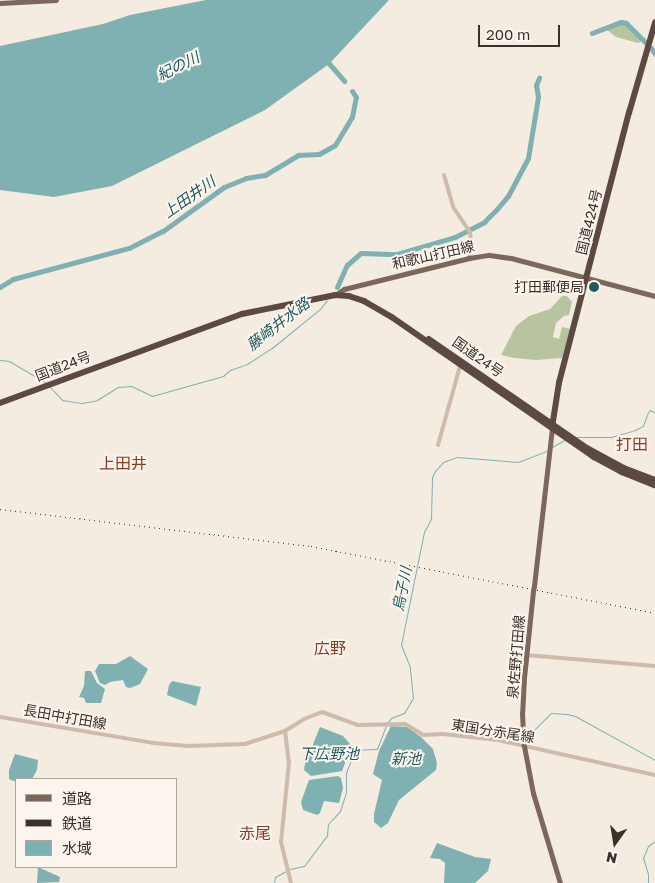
<!DOCTYPE html>
<html>
<head>
<meta charset="utf-8">
<style>
  body { margin:0 }
  #map { position:relative; width:655px; height:883px; overflow:hidden; background:#f4ebe1; font-family:"Golos Text","Noto Sans JP",sans-serif }
  div>[style] { position:absolute }
  [style*='--x'] { left:calc(var(--x)*1px); top:calc(var(--y)*1px); width:calc(var(--w)*1px); rotate:calc(var(--a)*1deg) }
  .green>* { inset:0; background:#b8c4a0 }
  .water>* { inset:0; background:#7fb0b2 }
  .stream>* { height:1px; margin:-0.5px; padding:0 0.5px; transform-origin:0.5px; border-radius:0.5px; background:#7fb0b2 }
  .river>* { height:5px; margin:-2.5px; padding:0 2.5px; transform-origin:2.5px; border-radius:2.5px; background:#7fb0b2 }
  .minor>* { height:4px; margin:-2px; padding:0 2px; transform-origin:2px; border-radius:2px; background:#cdbbac }
  .major>* { height:5px; margin:-2.5px; padding:0 2.5px; transform-origin:2.5px; border-radius:2.5px; background:#7d675c }
  .highway>* { height:5.5px; margin:-2.75px; padding:0 2.75px; transform-origin:2.75px; border-radius:2.75px; background:#5c4a42 }
  .rail>* { height:1px; margin-top:-0.5px; transform-origin:0; background:repeating-linear-gradient(90deg,#3b302b 0 1px,transparent 0 5px) }
  .major-bridge>* { height:5px; margin:-2.5px; padding:0 2.5px; transform-origin:2.5px; border-radius:2.5px; background:#7d675c }
  .dots>* { width:14px; height:14px; translate:-50% -50%; box-sizing:border-box; border:2px solid #fbf5ee; border-radius:50% }
  span { translate:-50% -50%; white-space:nowrap; text-align:center; line-height:1.15; -webkit-text-stroke:4px #fbf5ee; paint-order:stroke }
  .street-label { font-size:14px; color:#3b302b }
  .poi-label { font-size:14px; color:#3b302b }
  .right { translate:-100% -50%; text-align:right }
  .water-label { font-size:15px; color:#1f5a5e; font-style:italic }
  .quarter-label { font-size:16px; color:#8c3b22 }
  .legend { position:absolute; left:15px; top:778px; width:162px; height:90px; box-sizing:border-box; background:#fbf5ee; border:1px solid #aea6a0; margin:0; padding:6px 9px; list-style:none; font-size:15px; color:#3b302b }
  .legend li { display:flex; align-items:center; gap:10px; height:25px }
  .legend b { width:25px; border:1px solid #aea6a0 }
  .north { position:absolute; left:590px; top:818px; width:50px; height:50px; -webkit-text-stroke:4px #fbf5ee; paint-order:stroke; rotate:193deg; font-size:14px; font-weight:700; line-height:20px; text-align:center; color:#3b302b }
  .north::after { content:''; display:block; margin:auto; width:18px; height:22px; background:#3b302b; clip-path:polygon(50% 0,100% 100%,50% 72%,0 100%) }
  .scale { position:absolute; left:478px; top:25px; width:82px; height:22px; box-sizing:border-box; border:2px solid #3b302b; border-top:0; padding-left:6px; font-size:15px; line-height:18px; white-space:nowrap; color:#3b302b; -webkit-text-stroke:4px #fbf5ee; paint-order:stroke }
</style>
</head>
<body>
<div id="map">
  <div class="green">
    <i style="clip-path:polygon(620px 24px,628px 25px,642px 41px,638px 43px,616px 37px,607px 30px,585px 39px)"></i>
    <i style="clip-path:polygon(562px 296px,567px 296px,572px 302px,569px 315px,564px 316px,556px 323px,553px 337px,559px 339px,562px 327px,571px 329px,562px 358px,536px 360px,514px 358px,501px 355px,516px 326px,529px 316px,550px 309px)"></i>
  </div>
  <div class="water">
    <i style="clip-path:polygon(206px 0,389px 0,329px 64px,265px 110px,112px 186px,54px 197px,0 190px,0 46px,103px 24px,130px 15px)"></i>
    <i style="clip-path:polygon(130px 656px,148px 669px,140px 684px,130px 688px,126px 687px,123px 680px,110px 682px,105px 685px,100px 683px,95px 671px,99px 664px,116px 664px)"></i>
    <i style="clip-path:polygon(85px 671px,91px 671px,97px 683px,105px 689px,101px 703px,86px 703px,84px 698px,79px 697px,84px 686px)"></i>
    <i style="clip-path:polygon(172px 681px,201px 687px,196px 706px,167px 695px,169px 685px)"></i>
    <i style="clip-path:polygon(391px 726px,407px 727px,421px 737px,433px 749px,437px 763px,436px 770px,399px 800px,388px 823px,381px 828px,374px 822px,374px 814px,382px 780px,373px 774px,379px 751px)"></i>
    <i style="clip-path:polygon(320px 727px,343px 736px,350px 744px,350px 750px,342px 771px,311px 776px,304px 770px,305px 764px)"></i>
    <i style="clip-path:polygon(15px 754px,38px 760px,37px 770px,32px 779px,16px 779px,16px 782px,9px 779px,9px 770px)"></i>
    <i style="clip-path:polygon(338px 776px,341px 778px,343px 788px,339px 803px,324px 801px,320px 813px,317px 815px,303px 810px,301px 802px,309px 780px)"></i>
    <i style="clip-path:polygon(437px 843px,475px 857px,491px 859px,488px 871px,475px 883px,444px 883px,445px 863px,440px 859px,430px 858px)"></i>
    <i style="clip-path:polygon(38px 867px,60px 877px,59px 882px,37px 883px)"></i>
  </div>
  <div class="stream">
    <i style="--x:0;--y:360;--w:9;--a:6"></i>
    <i style="--x:9;--y:361;--w:45;--a:30.5"></i>
    <i style="--x:50;--y:387;--w:18;--a:47"></i>
    <i style="--x:62;--y:400;--w:20;--a:9"></i>
    <i style="--x:82;--y:403;--w:15;--a:-11"></i>
    <i style="--x:97;--y:400;--w:25;--a:-32"></i>
    <i style="--x:118;--y:387;--w:13;--a:-4"></i>
    <i style="--x:131;--y:386;--w:23;--a:25"></i>
    <i style="--x:152;--y:396;--w:74;--a:-15.7"></i>
    <i style="--x:223;--y:376;--w:9;--a:-41"></i>
    <i style="--x:230;--y:370;--w:18;--a:-19"></i>
    <i style="--x:247;--y:364;--w:30;--a:-33"></i>
    <i style="--x:272;--y:348;--w:62;--a:-39.1"></i>
    <i style="--x:320;--y:309;--w:11;--a:-52"></i>
    <i style="--x:577;--y:437;--w:34;--a:0"></i>
    <i style="--x:611;--y:437;--w:25;--a:-16"></i>
    <i style="--x:635;--y:430;--w:9;--a:-27"></i>
    <i style="--x:643;--y:426;--w:15;--a:-70"></i>
    <i style="--x:648;--y:412;--w:3;--a:-45"></i>
    <i style="--x:650;--y:410;--w:6;--a:31"></i>
    <i style="--x:552;--y:447;--w:16;--a:-30"></i>
    <i style="--x:387;--y:723;--w:6;--a:-51"></i>
    <i style="--x:391;--y:718;--w:14;--a:-21"></i>
    <i style="--x:404;--y:713;--w:17;--a:-59"></i>
    <i style="--x:413;--y:698;--w:31;--a:-96"></i>
    <i style="--x:410;--y:667;--w:24;--a:-112"></i>
    <i style="--x:401;--y:645;--w:115;--a:-78.5"></i>
    <i style="--x:424;--y:532;--w:15;--a:-62"></i>
    <i style="--x:431;--y:519;--w:42;--a:-88.6"></i>
    <i style="--x:432;--y:477;--w:7;--a:-63"></i>
    <i style="--x:435;--y:471;--w:12;--a:-48"></i>
    <i style="--x:443;--y:462;--w:15;--a:-20"></i>
    <i style="--x:457;--y:457;--w:61;--a:4.7"></i>
    <i style="--x:518;--y:462;--w:31;--a:-21"></i>
    <i style="--x:527;--y:737;--w:34;--a:-45"></i>
    <i style="--x:551;--y:713;--w:16;--a:4"></i>
    <i style="--x:567;--y:714;--w:8;--a:14"></i>
    <i style="--x:575;--y:716;--w:91;--a:28.8"></i>
    <i style="--x:290;--y:869;--w:14;--a:-12"></i>
    <i style="--x:304;--y:866;--w:39;--a:-53"></i>
    <i style="--x:327;--y:835;--w:11;--a:-85"></i>
    <i style="--x:328;--y:824;--w:18;--a:-47"></i>
    <i style="--x:340;--y:811;--w:19;--a:-72"></i>
    <i style="--x:346;--y:793;--w:20;--a:-90"></i>
    <i style="--x:346;--y:773;--w:25;--a:-69"></i>
    <i style="--x:355;--y:750;--w:22;--a:-3"></i>
    <i style="--x:377;--y:749;--w:25;--a:-69"></i>
    <i style="--x:274;--y:883;--w:6;--a:-81"></i>
    <i style="--x:275;--y:877;--w:13;--a:-29"></i>
    <i style="--x:648;--y:883;--w:9;--a:-90"></i>
    <i style="--x:648;--y:874;--w:17;--a:-107"></i>
    <i style="--x:643;--y:858;--w:13;--a:-67"></i>
    <i style="--x:648;--y:846;--w:9;--a:-36"></i>
  </div>
  <div class="river">
    <i style="--x:592;--y:33;--w:31;--a:-21"></i>
    <i style="--x:621;--y:22;--w:5;--a:11"></i>
    <i style="--x:626;--y:23;--w:28;--a:45"></i>
    <i style="--x:651;--y:48;--w:7;--a:56"></i>
    <i style="--x:326;--y:60;--w:28;--a:49"></i>
    <i style="--x:0;--y:287;--w:15;--a:-32"></i>
    <i style="--x:13;--y:279;--w:120;--a:-15"></i>
    <i style="--x:129;--y:248;--w:38;--a:-27"></i>
    <i style="--x:163;--y:231;--w:75;--a:-35.8"></i>
    <i style="--x:224;--y:187;--w:24;--a:-22"></i>
    <i style="--x:246;--y:178;--w:19;--a:-9"></i>
    <i style="--x:265;--y:175;--w:39;--a:-31"></i>
    <i style="--x:298;--y:155;--w:21;--a:-3"></i>
    <i style="--x:319;--y:154;--w:18;--a:-29"></i>
    <i style="--x:335;--y:145;--w:33;--a:-59"></i>
    <i style="--x:352;--y:117;--w:20;--a:-79"></i>
    <i style="--x:356;--y:97;--w:7;--a:-124"></i>
    <i style="--x:337;--y:287;--w:24;--a:-66"></i>
    <i style="--x:347;--y:265;--w:18;--a:-41"></i>
    <i style="--x:361;--y:253;--w:36;--a:2"></i>
    <i style="--x:397;--y:254;--w:60;--a:-16.3"></i>
    <i style="--x:455;--y:237;--w:33;--a:-27"></i>
    <i style="--x:484;--y:222;--w:18;--a:-45"></i>
    <i style="--x:497;--y:209;--w:17;--a:-50"></i>
    <i style="--x:508;--y:196;--w:43;--a:-62.2"></i>
    <i style="--x:528;--y:158;--w:62;--a:-80.7"></i>
    <i style="--x:538;--y:97;--w:12;--a:-99"></i>
    <i style="--x:536;--y:85;--w:8;--a:-67"></i>
  </div>
  <div class="minor">
    <i style="--x:444;--y:175;--w:33;--a:74"></i>
    <i style="--x:453;--y:207;--w:30;--a:56"></i>
    <i style="--x:470;--y:232;--w:9;--a:84"></i>
    <i style="--x:471;--y:241;--w:17;--a:97"></i>
    <i style="--x:438;--y:445;--w:82;--a:-74.4"></i>
    <i style="--x:526;--y:655;--w:129;--a:4.9"></i>
    <i style="--x:0;--y:717;--w:155;--a:9.6"></i>
    <i style="--x:153;--y:743;--w:35;--a:5"></i>
    <i style="--x:188;--y:746;--w:57;--a:-2"></i>
    <i style="--x:245;--y:744;--w:42;--a:-18"></i>
    <i style="--x:285;--y:731;--w:22;--a:-32"></i>
    <i style="--x:304;--y:719;--w:19;--a:-21"></i>
    <i style="--x:322;--y:712;--w:37;--a:20"></i>
    <i style="--x:357;--y:725;--w:48;--a:-1.2"></i>
    <i style="--x:405;--y:724;--w:21;--a:31"></i>
    <i style="--x:423;--y:735;--w:20;--a:-3"></i>
    <i style="--x:443;--y:734;--w:55;--a:6.2"></i>
    <i style="--x:498;--y:740;--w:161;--a:12.6"></i>
    <i style="--x:285;--y:731;--w:31;--a:83"></i>
    <i style="--x:289;--y:762;--w:80;--a:95.7"></i>
    <i style="--x:281;--y:842;--w:42;--a:76.3"></i>
  </div>
  <div class="major">
    <i style="--x:0;--y:3;--w:56;--a:-3.1"></i>
    <i style="--x:335;--y:295;--w:11;--a:-34"></i>
    <i style="--x:344;--y:289;--w:129;--a:-13.9"></i>
    <i style="--x:469;--y:258;--w:20;--a:-9"></i>
    <i style="--x:489;--y:255;--w:22;--a:8"></i>
    <i style="--x:511;--y:258;--w:149;--a:14.8"></i>
    <i style="--x:534;--y:586;--w:158;--a:-83.5"></i>
    <i style="--x:533;--y:591;--w:87;--a:95.9"></i>
    <i style="--x:524;--y:678;--w:35;--a:93"></i>
    <i style="--x:522;--y:713;--w:33;--a:87"></i>
    <i style="--x:524;--y:746;--w:48;--a:79.2"></i>
    <i style="--x:533;--y:793;--w:94;--a:73.3"></i>
  </div>
  <div class="highway">
    <i style="--x:429;--y:339;--w:192;--a:34.6"></i>
    <i style="--x:587;--y:448;--w:42;--a:28.4"></i>
    <i style="--x:624;--y:468;--w:33;--a:21"></i>
    <i style="--x:0;--y:403;--w:258;--a:-20.2"></i>
    <i style="--x:242;--y:314;--w:95;--a:-11.5"></i>
    <i style="--x:335;--y:295;--w:14;--a:4"></i>
    <i style="--x:349;--y:296;--w:16;--a:18"></i>
    <i style="--x:364;--y:301;--w:32;--a:30"></i>
    <i style="--x:392;--y:317;--w:246;--a:34.7"></i>
    <i style="--x:594;--y:457;--w:32;--a:28"></i>
    <i style="--x:622;--y:472;--w:35;--a:22"></i>
    <i style="--x:552;--y:428;--w:46;--a:-81.2"></i>
    <i style="--x:559;--y:383;--w:279;--a:-75.5"></i>
    <i style="--x:629;--y:113;--w:94;--a:-73.9"></i>
  </div>
  <div class="rail">
    <i style="--x:0;--y:509;--w:313;--a:6.8"></i>
    <i style="--x:311;--y:546;--w:350;--a:11"></i>
  </div>
  <div class="major-bridge">
    <i style="--x:533;--y:591;--w:5;--a:-79"></i>
  </div>
  <div class="dots">
    <i style="left:594px;top:287px;background:#1f5a5e"></i>
  </div>
  <div class="street-label">
    <span style="left:589px;top:222px;rotate:-76deg">国道424号</span>
    <span style="left:433px;top:255px;rotate:-13deg">和歌山打田線</span>
    <span style="left:478px;top:357px;rotate:35deg">国道24号</span>
    <span style="left:63px;top:366px;rotate:-21deg">国道24号</span>
    <span style="left:516px;top:657px;rotate:-85deg">泉佐野打田線</span>
    <span style="left:65px;top:717px;rotate:10deg">長田中打田線</span>
    <span style="left:493px;top:731px;rotate:9deg">東国分赤尾線</span>
  </div>
  <div class="poi-label">
    <span class="right" style="left:584px;top:287px">打田郵便局</span>
  </div>
  <div class="water-label">
    <span style="left:178px;top:66px;rotate:-26deg">紀の川</span>
    <span style="left:189px;top:197px;rotate:-35deg">上田井川</span>
    <span style="left:278px;top:324px;rotate:-38deg">藤崎井水路</span>
    <span style="left:402px;top:589px;rotate:-79deg">烏子川</span>
    <span style="left:329px;top:754px">下広野池</span>
    <span style="left:406px;top:759px">新池</span>
  </div>
  <div class="quarter-label">
    <span style="left:632px;top:444px">打田</span>
    <span style="left:123px;top:463px">上田井</span>
    <span style="left:330px;top:648px">広野</span>
    <span style="left:255px;top:833px">赤尾</span>
  </div>
  <ul class="legend">
  <li><b style="height:6px;background:#7d675c"></b>道路</li>
  <li><b style="height:6px;background:#3b302b"></b>鉄道</li>
  <li><b style="height:14px;background:#7fb0b2"></b>水域</li>
  </ul>
  <div class="north">N</div>
  <div class="scale">200 m</div>
</div>
</body>
</html>
